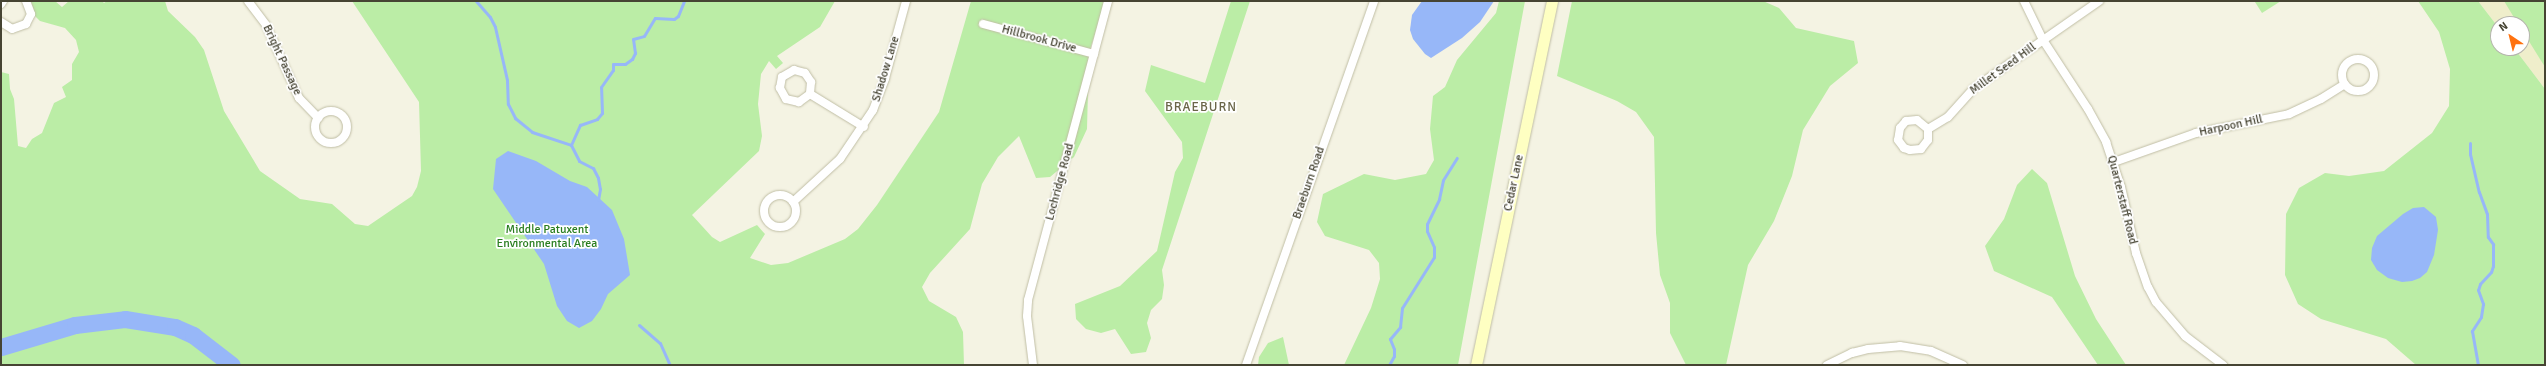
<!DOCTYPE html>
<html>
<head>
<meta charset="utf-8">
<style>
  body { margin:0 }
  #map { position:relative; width:2546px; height:366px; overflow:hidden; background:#f4f3e3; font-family:Signika,sans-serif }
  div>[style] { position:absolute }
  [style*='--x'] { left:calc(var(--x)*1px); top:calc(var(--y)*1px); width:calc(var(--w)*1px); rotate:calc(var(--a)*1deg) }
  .education>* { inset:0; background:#efeecb }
  .green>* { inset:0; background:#bbeda6 }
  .water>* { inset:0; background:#97b7f8 }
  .stream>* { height:3px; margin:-1.5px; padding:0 1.5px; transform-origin:1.5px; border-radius:1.5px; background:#97b7f8 }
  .river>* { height:17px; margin:-8.5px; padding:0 8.5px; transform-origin:8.5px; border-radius:8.5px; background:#97b7f8 }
  .roads { filter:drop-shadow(0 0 1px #c0bea5) drop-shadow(0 0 1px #c0bea5) }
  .street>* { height:8px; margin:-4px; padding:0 4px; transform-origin:4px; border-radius:4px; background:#fff }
  .street>.ring { margin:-4px; padding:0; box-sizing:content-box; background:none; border:8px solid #fff; border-radius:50% }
  .secondary>* { height:11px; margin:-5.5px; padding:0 5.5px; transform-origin:5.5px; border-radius:5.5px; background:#feffc2 }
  span { translate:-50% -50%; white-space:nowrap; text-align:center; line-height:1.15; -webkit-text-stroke:3.5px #fff; paint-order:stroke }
  .street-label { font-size:12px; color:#464433 }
  .park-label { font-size:12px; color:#2a7e20 }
  .neighbourhood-label { font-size:13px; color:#6a6649; letter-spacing:1px }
  .frame { position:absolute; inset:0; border:2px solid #464433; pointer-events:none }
  .north { position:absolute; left:2490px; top:16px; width:40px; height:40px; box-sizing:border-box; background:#fff; border:1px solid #b5b4ad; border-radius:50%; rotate:325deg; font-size:11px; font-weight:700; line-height:16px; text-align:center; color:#464433 }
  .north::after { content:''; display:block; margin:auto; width:14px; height:18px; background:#ff720f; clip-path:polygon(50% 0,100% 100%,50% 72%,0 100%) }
</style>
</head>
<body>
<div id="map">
  <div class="education">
    <i style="clip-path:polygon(2478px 1px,2545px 1px,2545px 89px,2514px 48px,2522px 48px,2522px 24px,2498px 24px,2498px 27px)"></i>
  </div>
  <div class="green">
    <i style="clip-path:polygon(31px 1px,55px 1px,62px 7px,69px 1px,102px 1px,104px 3px,107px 1px,165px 1px,168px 11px,195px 37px,204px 50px,224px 111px,260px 171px,300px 199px,332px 204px,355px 224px,368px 226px,412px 196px,417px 187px,421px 171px,419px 102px,352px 1px,835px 1px,820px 27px,777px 56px,783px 63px,776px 69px,769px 61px,761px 74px,758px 104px,762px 136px,759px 151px,692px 215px,712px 237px,720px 242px,757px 225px,765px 234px,750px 258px,771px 265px,788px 263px,845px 239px,858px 229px,877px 205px,939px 112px,971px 1px,1106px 1px,1089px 52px,1087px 129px,1074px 157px,1050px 177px,1036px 178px,1019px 136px,998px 157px,982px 184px,970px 229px,930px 273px,922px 287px,929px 301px,956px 317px,963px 332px,964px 365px,1px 365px,1px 72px,9px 74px,10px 89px,14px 99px,18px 146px,26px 148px,32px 139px,42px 133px,54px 103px,66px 97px,62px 87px,72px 80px,72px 64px,79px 52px,76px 40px,65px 28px,40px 21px,33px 14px)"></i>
    <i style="clip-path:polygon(1231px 1px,1250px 1px,1162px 270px,1164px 285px,1162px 299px,1151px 310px,1147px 323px,1151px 338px,1146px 352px,1131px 354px,1115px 329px,1101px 333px,1086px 329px,1076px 319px,1075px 304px,1120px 286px,1157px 251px,1175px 172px,1183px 158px,1182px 142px,1145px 91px,1151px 65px,1205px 83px)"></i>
    <i style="clip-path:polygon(1499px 1px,1525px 1px,1458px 365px,1344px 365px,1371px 308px,1380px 279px,1379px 263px,1369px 250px,1325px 236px,1317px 222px,1323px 194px,1364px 174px,1395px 180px,1426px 174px,1434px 160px,1430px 129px,1433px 96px,1445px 87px,1457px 60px,1496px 13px)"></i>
    <i style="clip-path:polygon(1572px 1px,1763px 1px,1779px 8px,1796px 28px,1854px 41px,1858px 63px,1830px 86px,1803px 130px,1792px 176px,1774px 221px,1748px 265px,1726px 365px,1686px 365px,1670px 333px,1670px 303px,1660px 275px,1656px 233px,1654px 137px,1636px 112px,1617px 101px,1557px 76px)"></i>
    <i style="clip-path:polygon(2257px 1px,2281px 1px,2262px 13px,2255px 2px)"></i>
    <i style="clip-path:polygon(2418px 1px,2478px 1px,2498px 27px,2498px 48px,2514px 48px,2545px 89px,2545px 365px,2416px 365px,2386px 339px,2321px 319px,2298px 304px,2285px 275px,2286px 214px,2299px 188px,2325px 173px,2349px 176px,2384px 171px,2432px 133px,2449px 106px,2450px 69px,2439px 32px)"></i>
    <i style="clip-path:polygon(2504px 1px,2545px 1px,2545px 67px,2522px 30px,2522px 24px,2518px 24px)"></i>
    <i style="clip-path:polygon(2032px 169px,2047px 183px,2075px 276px,2096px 319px,2126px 365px,2098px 365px,2052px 297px,1994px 271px,1985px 246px,2004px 219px,2017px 185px)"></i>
    <i style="clip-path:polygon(1283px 337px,1289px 365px,1258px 365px,1259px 357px,1268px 343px)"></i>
  </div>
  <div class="water">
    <i style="clip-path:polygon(1422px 1px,1494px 1px,1480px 22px,1462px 38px,1431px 58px,1425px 54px,1413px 39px,1410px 30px,1412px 15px)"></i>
    <i style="clip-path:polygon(508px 151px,536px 161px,570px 181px,587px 187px,612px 210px,624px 239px,630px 275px,608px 294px,601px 309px,592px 321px,579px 328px,567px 321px,557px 306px,544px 264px,493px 189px,496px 159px)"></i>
    <i style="clip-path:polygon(2424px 207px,2436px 217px,2438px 230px,2434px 255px,2427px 272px,2420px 278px,2412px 281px,2402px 282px,2388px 278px,2377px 270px,2371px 260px,2372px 248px,2377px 236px,2403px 214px,2413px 208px)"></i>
  </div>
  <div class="stream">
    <i style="--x:476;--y:1;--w:21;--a:49"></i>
    <i style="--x:490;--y:17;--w:11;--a:63"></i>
    <i style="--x:495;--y:27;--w:54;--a:77.2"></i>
    <i style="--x:507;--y:80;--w:24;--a:88"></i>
    <i style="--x:508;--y:104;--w:16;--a:63"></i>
    <i style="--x:515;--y:118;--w:22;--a:39"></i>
    <i style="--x:532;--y:132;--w:41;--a:18.4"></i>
    <i style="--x:571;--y:145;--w:18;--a:63"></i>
    <i style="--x:579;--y:161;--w:16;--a:27"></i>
    <i style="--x:593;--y:168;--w:11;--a:63"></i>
    <i style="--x:598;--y:178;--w:11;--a:80"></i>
    <i style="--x:600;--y:189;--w:11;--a:100"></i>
    <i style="--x:2470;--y:143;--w:11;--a:90"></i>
    <i style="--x:2470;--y:154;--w:39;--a:77"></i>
    <i style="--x:2479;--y:192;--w:23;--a:70"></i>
    <i style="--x:2487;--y:214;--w:23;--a:88"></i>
    <i style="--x:2488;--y:237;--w:9;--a:54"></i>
    <i style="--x:2493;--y:244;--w:22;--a:90"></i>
    <i style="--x:2493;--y:266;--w:6;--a:108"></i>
    <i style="--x:2491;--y:272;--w:16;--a:133"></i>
    <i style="--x:2480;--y:284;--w:6;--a:108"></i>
    <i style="--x:2478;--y:290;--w:15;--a:70"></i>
    <i style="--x:2483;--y:304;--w:13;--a:99"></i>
    <i style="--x:2481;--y:317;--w:17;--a:123"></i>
    <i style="--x:2472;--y:331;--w:35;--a:80"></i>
    <i style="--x:571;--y:145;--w:22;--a:-66"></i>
    <i style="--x:580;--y:125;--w:18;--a:-19"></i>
    <i style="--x:597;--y:119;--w:8;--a:-50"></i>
    <i style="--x:602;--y:113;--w:26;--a:-92"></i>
    <i style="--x:601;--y:87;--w:21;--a:-55"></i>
    <i style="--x:613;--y:70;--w:6;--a:-90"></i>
    <i style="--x:613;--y:64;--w:12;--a:0"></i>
    <i style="--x:625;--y:64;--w:9;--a:-36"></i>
    <i style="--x:632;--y:59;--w:7;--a:-63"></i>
    <i style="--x:635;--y:53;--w:14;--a:-98"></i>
    <i style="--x:633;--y:39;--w:11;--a:-15"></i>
    <i style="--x:644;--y:36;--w:21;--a:-59"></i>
    <i style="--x:655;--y:18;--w:19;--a:3"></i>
    <i style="--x:674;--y:19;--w:5;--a:-37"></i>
    <i style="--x:678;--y:16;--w:16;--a:-68"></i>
    <i style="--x:639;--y:325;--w:28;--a:41"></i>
    <i style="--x:660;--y:343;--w:24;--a:66"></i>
    <i style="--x:1389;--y:365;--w:10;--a:-61"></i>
    <i style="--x:1394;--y:356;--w:7;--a:-90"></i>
    <i style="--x:1394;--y:349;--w:11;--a:-112"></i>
    <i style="--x:1390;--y:339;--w:16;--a:-50"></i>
    <i style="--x:1400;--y:327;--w:19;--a:-84"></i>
    <i style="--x:1402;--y:308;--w:60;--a:-57.9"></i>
    <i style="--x:1434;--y:257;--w:10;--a:-90"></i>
    <i style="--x:1434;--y:247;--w:17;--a:-114"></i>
    <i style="--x:1427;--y:231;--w:7;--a:-90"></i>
    <i style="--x:1427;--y:224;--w:28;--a:-64"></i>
    <i style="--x:1439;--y:199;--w:19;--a:-78"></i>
    <i style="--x:1443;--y:180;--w:26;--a:-58"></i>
  </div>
  <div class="river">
    <i style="--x:1;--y:347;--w:77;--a:-16.6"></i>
    <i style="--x:75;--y:325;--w:50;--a:-6.8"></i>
    <i style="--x:125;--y:319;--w:51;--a:9.1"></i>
    <i style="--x:175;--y:327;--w:20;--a:24"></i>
    <i style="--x:193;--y:335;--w:49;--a:37.6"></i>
  </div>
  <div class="roads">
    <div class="street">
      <i style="--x:248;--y:1;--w:30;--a:53"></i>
      <i style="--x:266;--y:25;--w:80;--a:65.7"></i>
      <i style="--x:299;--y:98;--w:28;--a:46"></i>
      <i style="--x:2024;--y:1;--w:43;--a:64"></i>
      <i style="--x:2043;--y:40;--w:82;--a:56.9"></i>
      <i style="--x:2088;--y:109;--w:38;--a:61"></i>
      <i style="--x:2106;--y:142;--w:47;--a:71.6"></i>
      <i style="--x:2121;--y:187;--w:68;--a:77.2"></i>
      <i style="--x:2136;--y:253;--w:36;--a:71"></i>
      <i style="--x:2148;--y:287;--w:17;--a:62"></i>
      <i style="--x:2156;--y:302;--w:45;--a:49.5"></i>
      <i style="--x:2185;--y:336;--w:48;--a:37.3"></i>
      <i style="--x:1;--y:4;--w:4;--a:-56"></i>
      <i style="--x:1;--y:22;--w:13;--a:32"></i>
      <i style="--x:12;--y:29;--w:15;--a:-20"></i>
      <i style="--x:26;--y:24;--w:11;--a:-63"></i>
      <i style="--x:31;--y:14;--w:14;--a:-111"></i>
      <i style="--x:983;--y:24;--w:115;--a:15.1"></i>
      <i class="ring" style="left:2342px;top:59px;width:24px;height:24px"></i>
      <i style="--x:810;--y:94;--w:14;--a:144"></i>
      <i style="--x:799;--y:102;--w:13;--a:-167"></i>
      <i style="--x:786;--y:99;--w:13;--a:-119"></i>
      <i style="--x:780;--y:88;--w:11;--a:-80"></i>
      <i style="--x:782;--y:77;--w:14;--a:-30"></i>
      <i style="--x:794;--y:70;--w:11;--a:15"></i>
      <i style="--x:805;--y:73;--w:11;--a:56"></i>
      <i style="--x:811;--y:82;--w:12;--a:95"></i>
      <i style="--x:810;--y:94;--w:63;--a:31.4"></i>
      <i class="ring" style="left:315px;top:111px;width:24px;height:24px"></i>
      <i style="--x:1928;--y:129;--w:14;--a:-141"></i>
      <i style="--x:1917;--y:120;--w:11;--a:175"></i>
      <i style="--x:1906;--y:121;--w:9;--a:131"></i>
      <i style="--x:1900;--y:128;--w:12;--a:99"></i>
      <i style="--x:1898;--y:140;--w:10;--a:53"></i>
      <i style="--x:1904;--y:148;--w:6;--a:18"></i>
      <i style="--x:1910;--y:150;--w:11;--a:-5"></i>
      <i style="--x:1921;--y:149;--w:11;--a:-52"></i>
      <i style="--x:1928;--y:140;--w:11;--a:-90"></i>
      <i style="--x:1928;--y:129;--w:23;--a:-31"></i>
      <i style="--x:1948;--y:117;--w:38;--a:-48"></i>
      <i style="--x:1973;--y:89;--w:154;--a:-34.9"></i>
      <i style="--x:2114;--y:162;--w:87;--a:-19.5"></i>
      <i style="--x:2196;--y:133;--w:95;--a:-11.5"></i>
      <i style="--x:2289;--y:114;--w:35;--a:-25"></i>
      <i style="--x:2321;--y:99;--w:28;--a:-32"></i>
      <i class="ring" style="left:764px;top:195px;width:24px;height:24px"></i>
      <i style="--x:793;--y:202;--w:64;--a:-42.5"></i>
      <i style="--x:840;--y:159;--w:59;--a:-56"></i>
      <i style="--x:873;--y:110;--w:34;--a:-69"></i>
      <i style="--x:885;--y:78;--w:80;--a:-74.7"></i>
      <i style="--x:1033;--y:365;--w:49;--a:-97"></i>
      <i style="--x:1027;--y:316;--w:16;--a:-86"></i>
      <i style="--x:1028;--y:300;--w:310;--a:-75"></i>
      <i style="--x:1246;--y:365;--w:386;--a:-70.6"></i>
      <i style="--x:1827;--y:365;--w:28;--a:-26"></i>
      <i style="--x:1852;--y:353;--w:16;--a:-14"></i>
      <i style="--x:1868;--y:349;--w:32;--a:-5"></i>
      <i style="--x:1900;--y:346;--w:31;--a:9"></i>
      <i style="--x:1931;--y:351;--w:35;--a:24"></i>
    </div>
    <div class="secondary">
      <i style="--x:1476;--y:365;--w:372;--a:-78.2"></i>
    </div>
  </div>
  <div class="street-label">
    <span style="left:1039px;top:39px;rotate:15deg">Hillbrook Drive</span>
    <span style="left:282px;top:60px;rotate:65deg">Bright Passage</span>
    <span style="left:886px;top:69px;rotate:-73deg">Shadow Lane</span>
    <span style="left:2003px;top:69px;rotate:-36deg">Millet Seed Hill</span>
    <span style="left:2231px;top:126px;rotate:-12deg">Harpoon Hill</span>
    <span style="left:1060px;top:182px;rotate:-75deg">Lochridge Road</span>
    <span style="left:1309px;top:183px;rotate:-71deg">Braeburn Road</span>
    <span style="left:1514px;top:183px;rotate:-78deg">Cedar Lane</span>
    <span style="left:2122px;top:200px;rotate:76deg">Quarterstaff Road</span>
  </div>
  <div class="park-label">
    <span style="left:547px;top:237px">Middle Patuxent<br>Environmental Area</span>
  </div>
  <div class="neighbourhood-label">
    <span style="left:1201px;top:107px">BRAEBURN</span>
  </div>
  <div class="frame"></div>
  <div class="north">N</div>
</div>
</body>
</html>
